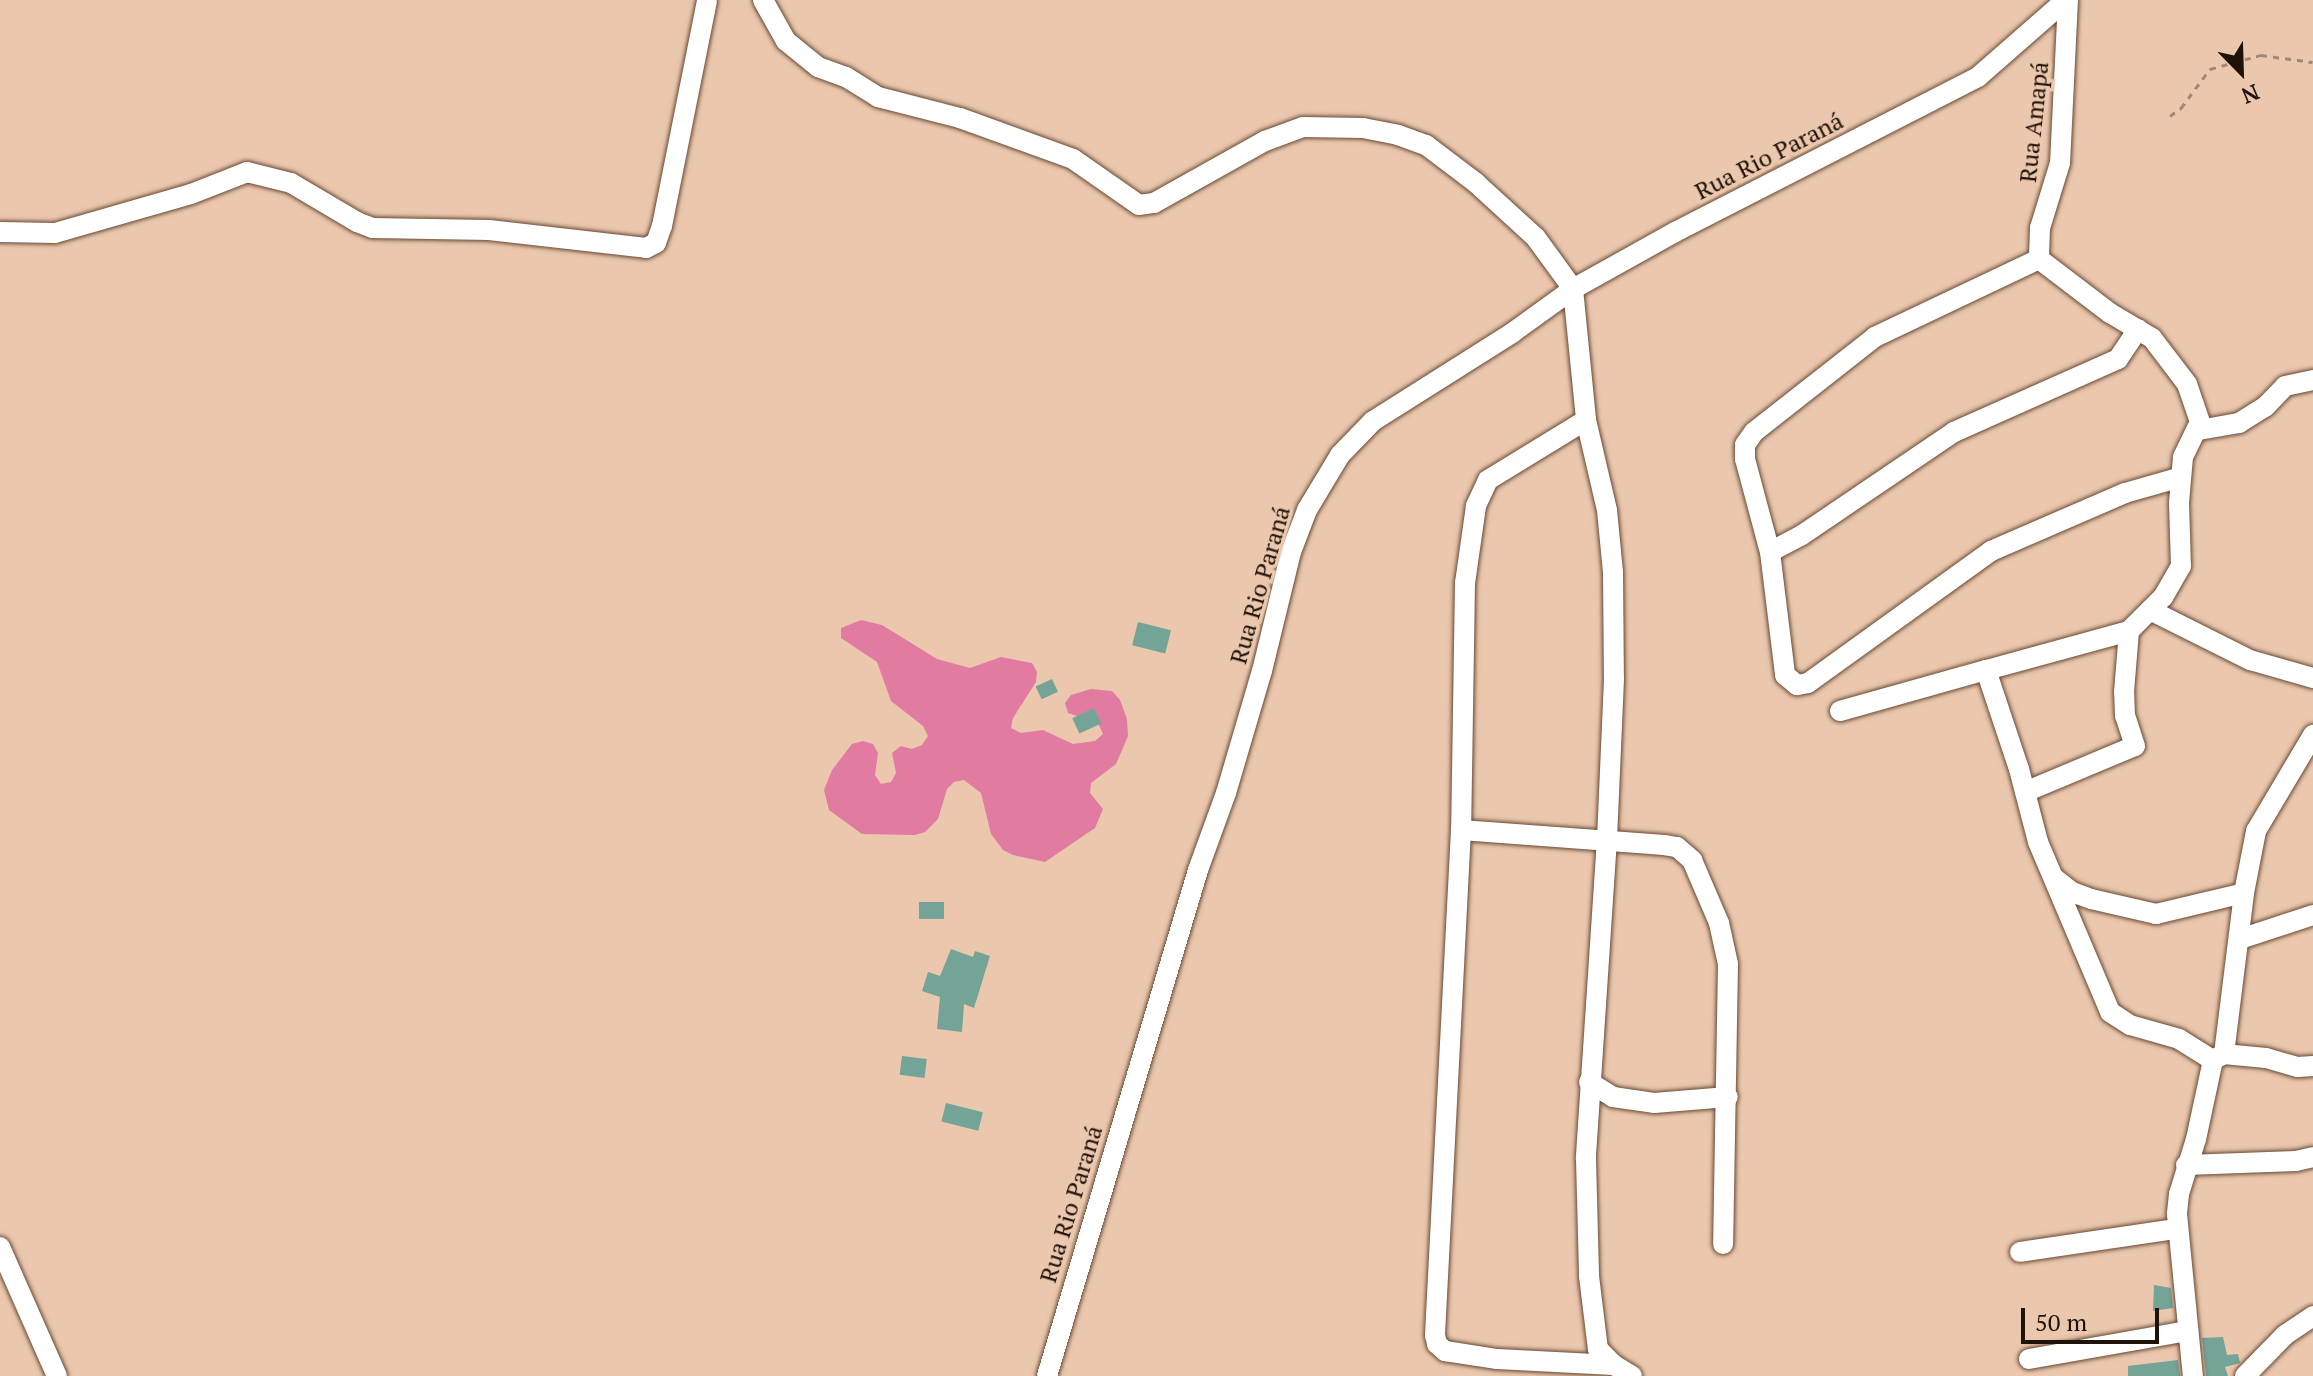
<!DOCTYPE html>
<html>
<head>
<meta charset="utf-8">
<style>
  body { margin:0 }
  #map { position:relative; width:2313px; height:1376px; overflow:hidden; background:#ebc7ae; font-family:"PT Serif",serif }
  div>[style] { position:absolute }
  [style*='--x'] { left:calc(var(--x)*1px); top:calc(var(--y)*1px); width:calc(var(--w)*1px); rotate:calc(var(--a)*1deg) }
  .green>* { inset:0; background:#e27ba1 }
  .building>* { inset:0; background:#74a397; transform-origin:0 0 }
  .path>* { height:3px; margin-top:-1.5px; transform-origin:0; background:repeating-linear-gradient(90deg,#a48875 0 6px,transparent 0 12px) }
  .roads { filter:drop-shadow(0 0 2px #674933) drop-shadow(0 0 2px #674933) }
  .minor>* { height:20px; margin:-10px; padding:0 10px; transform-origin:10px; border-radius:10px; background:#fff }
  span { translate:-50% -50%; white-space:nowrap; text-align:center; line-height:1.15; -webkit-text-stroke:7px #ebc7ae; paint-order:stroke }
  .street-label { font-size:24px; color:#1e1209 }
  .north { position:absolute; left:2201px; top:32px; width:80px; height:80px; -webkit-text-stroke:6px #ebc7ae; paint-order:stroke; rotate:157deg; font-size:22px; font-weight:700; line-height:32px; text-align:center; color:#1e1209 }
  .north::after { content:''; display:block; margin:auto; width:28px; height:36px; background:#1e1209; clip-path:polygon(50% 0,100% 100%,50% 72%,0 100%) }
  .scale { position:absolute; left:2021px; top:1308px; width:138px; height:36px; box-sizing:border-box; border:4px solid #1e1209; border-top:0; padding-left:10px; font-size:24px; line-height:28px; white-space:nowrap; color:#1e1209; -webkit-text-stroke:6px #ebc7ae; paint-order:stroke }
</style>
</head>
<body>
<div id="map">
  <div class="green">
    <i style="clip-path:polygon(861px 620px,882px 625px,937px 659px,970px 668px,1001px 657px,1032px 663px,1037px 672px,1036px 682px,1013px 718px,1011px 728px,1021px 733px,1043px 730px,1073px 744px,1095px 741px,1103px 734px,1098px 723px,1068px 713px,1065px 703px,1071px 695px,1091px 689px,1112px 691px,1120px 700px,1127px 719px,1128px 736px,1116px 764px,1091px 783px,1090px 793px,1103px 809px,1095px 828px,1045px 862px,1013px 855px,1003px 850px,991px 834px,981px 793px,964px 780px,954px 782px,947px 789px,938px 819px,925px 832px,915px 835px,862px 834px,829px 810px,824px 790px,832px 770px,852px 744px,863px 741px,873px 744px,878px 753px,875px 775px,881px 784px,891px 782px,896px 773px,892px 753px,901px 746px,912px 749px,922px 745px,928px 736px,923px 726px,891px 701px,877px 662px,841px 638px,841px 628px)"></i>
  </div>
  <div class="building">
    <i style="left:1138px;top:622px;width:34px;height:24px;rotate:14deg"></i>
    <i style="left:1052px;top:679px;width:14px;height:18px;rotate:65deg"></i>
    <i style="left:1094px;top:708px;width:17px;height:24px;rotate:65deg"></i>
    <i style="left:919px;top:902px;width:25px;height:17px"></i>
    <i style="clip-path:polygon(951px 949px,973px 957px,975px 951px,990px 956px,974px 1008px,964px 1004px,962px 1032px,937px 1029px,940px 997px,922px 991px,928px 972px,940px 976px)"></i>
    <i style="left:902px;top:1056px;width:25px;height:19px;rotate:7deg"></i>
    <i style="left:946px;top:1103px;width:38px;height:19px;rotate:14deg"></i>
    <i style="clip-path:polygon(2154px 1285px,2171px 1288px,2173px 1308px,2153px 1311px)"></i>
    <i style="clip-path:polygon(2223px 1337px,2227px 1355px,2238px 1354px,2240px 1363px,2225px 1367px,2228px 1376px,2206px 1376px,2202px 1338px)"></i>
    <i style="clip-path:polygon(2178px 1360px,2180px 1376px,2128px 1376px,2128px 1366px)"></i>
  </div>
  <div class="path">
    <i style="--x:2170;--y:116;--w:14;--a:-36"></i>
    <i style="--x:2181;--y:108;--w:49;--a:-53.4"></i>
    <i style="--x:2210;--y:69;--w:53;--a:-15.4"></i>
    <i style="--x:2261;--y:55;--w:52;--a:7.7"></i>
  </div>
  <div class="roads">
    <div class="minor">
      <i style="--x:763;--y:0;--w:47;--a:60.7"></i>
      <i style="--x:786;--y:41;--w:41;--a:39.1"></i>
      <i style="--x:818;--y:67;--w:30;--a:20"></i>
      <i style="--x:846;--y:77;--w:38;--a:32"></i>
      <i style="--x:878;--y:97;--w:85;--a:14.4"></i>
      <i style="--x:960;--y:118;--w:120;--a:19.9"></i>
      <i style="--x:1073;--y:159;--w:80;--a:34.9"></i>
      <i style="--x:1139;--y:205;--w:15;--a:-8"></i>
      <i style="--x:1154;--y:203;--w:127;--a:-29.2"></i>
      <i style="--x:1265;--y:141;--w:40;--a:-20.2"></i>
      <i style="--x:1303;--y:127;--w:60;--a:1"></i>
      <i style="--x:1363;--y:128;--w:36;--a:11"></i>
      <i style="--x:1398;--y:135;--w:30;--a:20"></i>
      <i style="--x:1426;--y:145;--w:63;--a:37.2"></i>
      <i style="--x:1476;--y:183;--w:81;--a:42.5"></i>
      <i style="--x:1536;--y:238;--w:63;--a:54"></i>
      <i style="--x:1573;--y:289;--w:132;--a:84.3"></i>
      <i style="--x:1586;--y:420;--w:92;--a:76.9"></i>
      <i style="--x:1607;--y:510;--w:62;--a:84.5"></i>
      <i style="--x:1613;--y:572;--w:107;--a:89.5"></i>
      <i style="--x:1614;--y:679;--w:160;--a:92.5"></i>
      <i style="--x:1607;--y:839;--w:321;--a:93.8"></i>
      <i style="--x:1586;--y:1159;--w:117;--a:88.5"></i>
      <i style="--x:1589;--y:1276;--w:74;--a:83"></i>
      <i style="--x:1598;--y:1349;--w:23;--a:45"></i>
      <i style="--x:1614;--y:1365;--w:21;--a:31"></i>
      <i style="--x:2068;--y:0;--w:163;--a:92.8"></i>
      <i style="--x:2060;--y:163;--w:68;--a:107.1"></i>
      <i style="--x:2040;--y:228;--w:31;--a:92"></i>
      <i style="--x:2039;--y:259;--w:89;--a:37.3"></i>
      <i style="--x:2110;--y:313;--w:49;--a:30.8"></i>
      <i style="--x:2152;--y:338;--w:58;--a:52.7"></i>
      <i style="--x:2187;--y:384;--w:40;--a:71.1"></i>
      <i style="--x:2200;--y:422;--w:39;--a:116"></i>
      <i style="--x:2183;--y:457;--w:46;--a:95"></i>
      <i style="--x:2179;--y:503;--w:63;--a:88.2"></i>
      <i style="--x:2181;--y:566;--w:36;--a:120"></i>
      <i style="--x:2163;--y:597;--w:48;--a:135"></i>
      <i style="--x:2129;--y:631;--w:148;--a:164.7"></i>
      <i style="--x:1986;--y:670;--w:104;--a:71.6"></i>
      <i style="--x:2019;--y:769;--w:75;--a:75.4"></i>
      <i style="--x:2038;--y:842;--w:185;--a:67"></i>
      <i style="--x:2110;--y:1012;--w:24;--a:33"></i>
      <i style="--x:2130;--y:1025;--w:51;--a:15.9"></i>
      <i style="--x:2179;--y:1039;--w:40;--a:32"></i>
      <i style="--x:2213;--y:1060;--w:81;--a:102.1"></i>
      <i style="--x:2196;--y:1139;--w:58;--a:107.2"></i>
      <i style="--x:2179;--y:1194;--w:20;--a:96"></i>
      <i style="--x:2177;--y:1214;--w:163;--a:84.4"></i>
      <i style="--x:0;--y:232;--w:55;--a:1"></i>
      <i style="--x:55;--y:233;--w:141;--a:-16"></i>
      <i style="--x:191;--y:194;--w:60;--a:-21.4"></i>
      <i style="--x:247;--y:172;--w:45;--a:14"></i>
      <i style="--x:291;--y:183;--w:77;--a:30.6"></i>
      <i style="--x:357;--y:222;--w:17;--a:21"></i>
      <i style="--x:373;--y:228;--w:116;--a:1"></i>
      <i style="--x:489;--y:230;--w:158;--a:6.5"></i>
      <i style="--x:646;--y:248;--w:11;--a:-27"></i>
      <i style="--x:656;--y:243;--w:18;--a:-71"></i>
      <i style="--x:662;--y:226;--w:230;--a:-78.7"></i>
      <i style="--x:2039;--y:259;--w:182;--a:154.6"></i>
      <i style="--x:1875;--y:337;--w:154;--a:141.9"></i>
      <i style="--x:1754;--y:432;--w:16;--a:125"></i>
      <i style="--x:1745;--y:445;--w:14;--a:90"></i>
      <i style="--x:1745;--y:459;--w:96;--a:75"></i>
      <i style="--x:1770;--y:552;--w:124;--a:83"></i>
      <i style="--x:1785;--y:675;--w:16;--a:40"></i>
      <i style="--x:1797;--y:685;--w:11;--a:-10"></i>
      <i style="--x:1808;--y:683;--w:226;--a:-35.8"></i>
      <i style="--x:1991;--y:551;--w:146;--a:-23.4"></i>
      <i style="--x:2125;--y:493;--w:58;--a:-15.9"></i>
      <i style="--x:1586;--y:420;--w:115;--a:148.5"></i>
      <i style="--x:1488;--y:480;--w:29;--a:115"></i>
      <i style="--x:1476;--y:506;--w:78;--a:98.1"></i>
      <i style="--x:1465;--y:583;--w:247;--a:90.9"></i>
      <i style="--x:1461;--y:830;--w:506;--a:92.95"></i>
      <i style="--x:1435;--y:1335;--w:9;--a:77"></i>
      <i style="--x:1437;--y:1344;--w:11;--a:41"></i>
      <i style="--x:1445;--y:1351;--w:53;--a:8.7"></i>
      <i style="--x:1497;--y:1359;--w:117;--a:2.9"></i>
      <i style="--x:2199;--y:430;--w:41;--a:-9.9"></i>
      <i style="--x:2239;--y:423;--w:31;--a:-32"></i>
      <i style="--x:2265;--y:407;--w:29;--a:-46"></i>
      <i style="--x:2285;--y:386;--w:29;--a:-12"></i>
      <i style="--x:1770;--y:552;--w:36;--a:-28"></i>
      <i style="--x:1802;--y:535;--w:184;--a:-34.1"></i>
      <i style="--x:1954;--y:432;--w:180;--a:-24"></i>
      <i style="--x:2118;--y:359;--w:36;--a:-56"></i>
      <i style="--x:2150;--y:610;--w:112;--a:26.6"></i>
      <i style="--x:2250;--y:660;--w:66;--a:15.9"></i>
      <i style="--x:1840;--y:711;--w:152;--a:-15.7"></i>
      <i style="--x:2025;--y:792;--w:119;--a:-22.7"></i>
      <i style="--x:2135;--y:746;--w:32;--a:-108"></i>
      <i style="--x:2125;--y:716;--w:24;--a:-92"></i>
      <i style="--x:2124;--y:692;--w:61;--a:-85.3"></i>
      <i style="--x:1461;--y:830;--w:204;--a:4.2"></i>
      <i style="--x:1664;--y:845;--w:13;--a:9"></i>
      <i style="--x:1677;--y:847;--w:20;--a:41"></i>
      <i style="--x:1692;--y:860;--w:69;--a:66.8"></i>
      <i style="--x:1719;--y:923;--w:42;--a:77.6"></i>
      <i style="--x:1728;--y:964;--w:280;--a:91"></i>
      <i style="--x:2054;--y:878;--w:23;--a:38"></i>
      <i style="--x:2072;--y:892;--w:20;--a:20"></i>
      <i style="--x:2091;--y:899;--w:67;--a:13"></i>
      <i style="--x:2156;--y:914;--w:90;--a:-13.4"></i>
      <i style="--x:2244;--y:893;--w:63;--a:-79"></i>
      <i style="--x:2256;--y:831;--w:112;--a:-59.3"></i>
      <i style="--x:2240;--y:939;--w:77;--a:-18.2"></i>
      <i style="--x:2224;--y:1054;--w:42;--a:5.4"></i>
      <i style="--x:2266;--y:1058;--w:33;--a:16"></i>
      <i style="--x:2298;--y:1067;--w:15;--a:-4"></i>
      <i style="--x:2213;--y:1060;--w:13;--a:-29"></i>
      <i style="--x:2224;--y:1054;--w:162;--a:-82.9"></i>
      <i style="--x:1589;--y:1082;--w:28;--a:32"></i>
      <i style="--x:1613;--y:1097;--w:41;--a:8.3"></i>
      <i style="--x:1654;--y:1103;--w:74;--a:-4.6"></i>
      <i style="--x:2186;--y:1165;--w:110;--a:-2.1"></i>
      <i style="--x:2296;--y:1161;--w:17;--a:-13"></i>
      <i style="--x:0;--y:1247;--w:141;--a:66.2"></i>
      <i style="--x:2020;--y:1252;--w:158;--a:-8.4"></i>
      <i style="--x:2029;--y:1359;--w:160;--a:-10"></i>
      <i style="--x:1047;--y:1376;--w:528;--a:-73.38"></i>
      <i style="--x:1198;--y:870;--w:82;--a:-70"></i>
      <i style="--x:1226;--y:793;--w:127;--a:-73.6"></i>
      <i style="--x:1262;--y:671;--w:122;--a:-76.3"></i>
      <i style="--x:1291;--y:552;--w:45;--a:-69.1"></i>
      <i style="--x:1307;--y:510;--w:64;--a:-59"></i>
      <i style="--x:1340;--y:455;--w:47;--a:-45.9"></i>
      <i style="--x:1373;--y:421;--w:165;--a:-32.3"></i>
      <i style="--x:1512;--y:333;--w:75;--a:-35.8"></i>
      <i style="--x:1573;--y:289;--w:117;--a:-29.2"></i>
      <i style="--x:1675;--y:232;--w:340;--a:-27.1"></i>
      <i style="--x:1978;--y:77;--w:117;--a:-41.2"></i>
      <i style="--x:2245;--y:1376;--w:57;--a:-45.7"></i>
      <i style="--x:2285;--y:1335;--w:34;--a:-34"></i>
    </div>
  </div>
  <div class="street-label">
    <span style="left:2034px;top:122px;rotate:-84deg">Rua Amapá</span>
    <span style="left:1769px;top:156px;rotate:-27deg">Rua Rio Paraná</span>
    <span style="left:1260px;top:585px;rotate:-74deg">Rua Rio Paraná</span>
    <span style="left:1071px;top:1204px;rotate:-73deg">Rua Rio Paraná</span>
  </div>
  <div class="north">N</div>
  <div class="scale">50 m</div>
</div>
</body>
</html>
